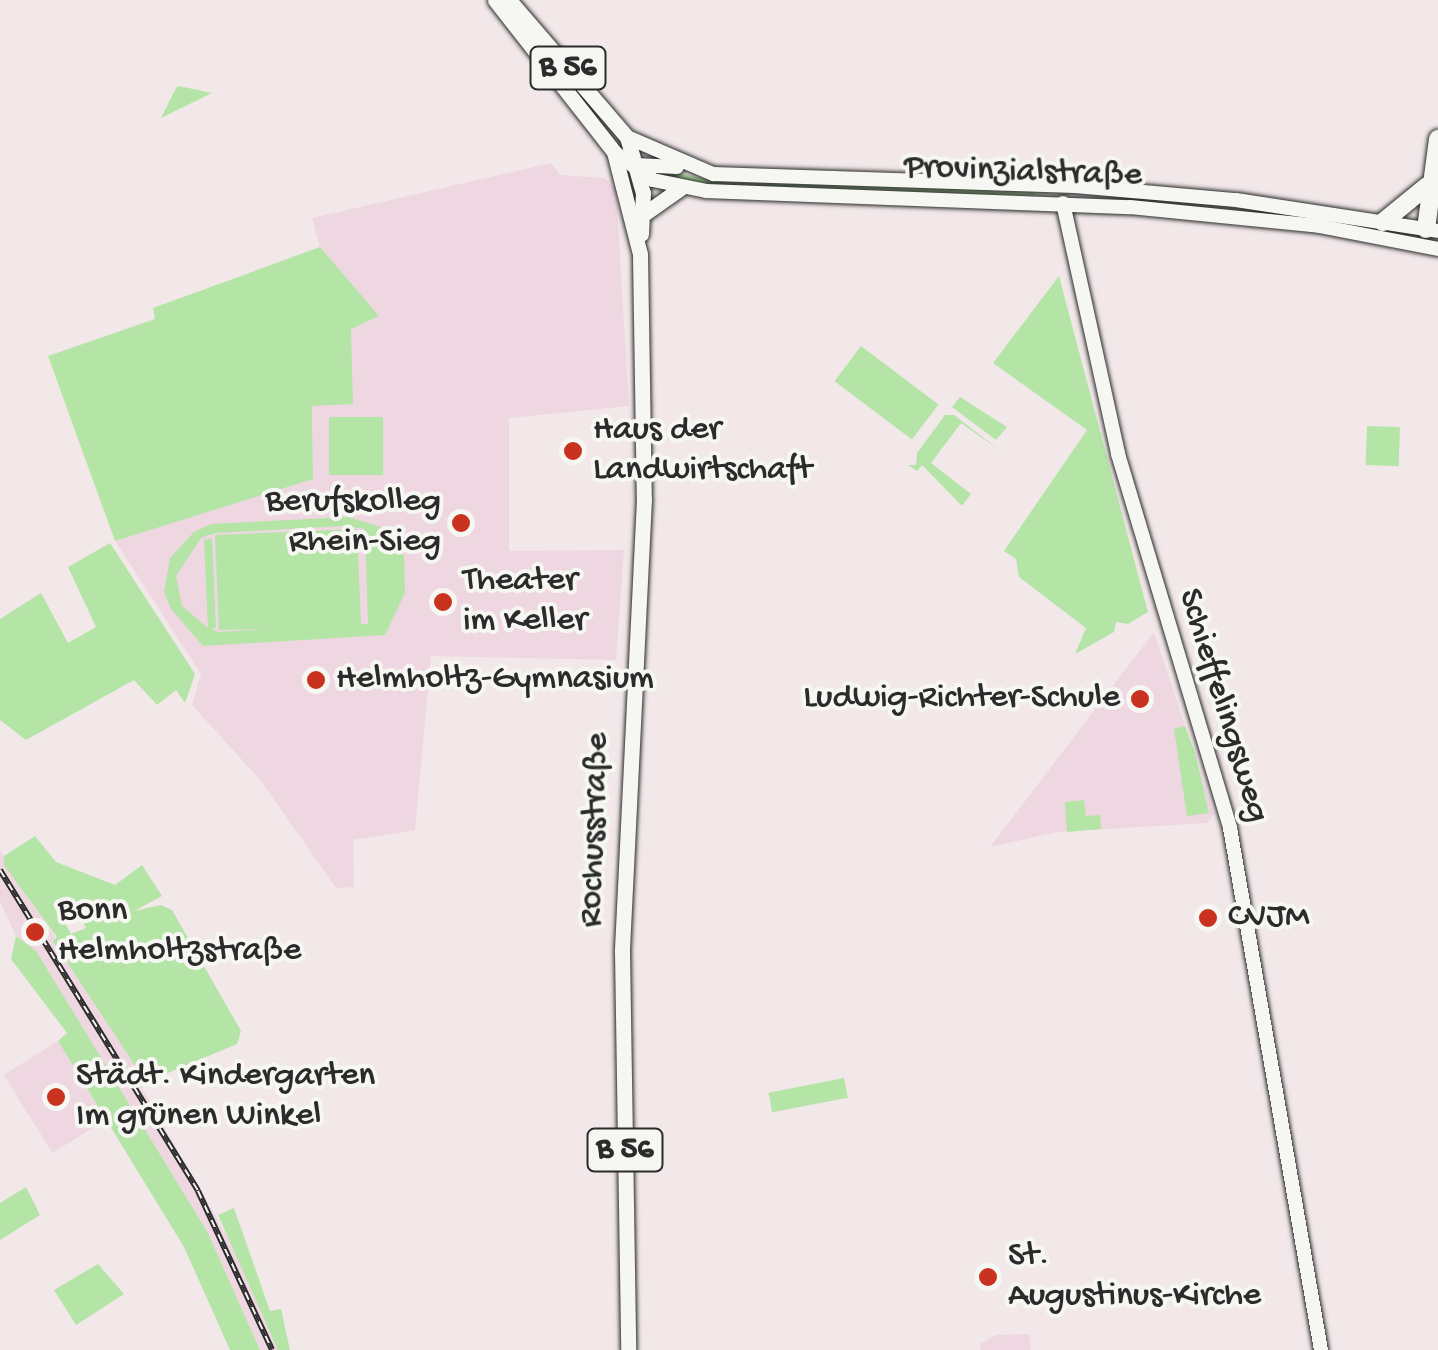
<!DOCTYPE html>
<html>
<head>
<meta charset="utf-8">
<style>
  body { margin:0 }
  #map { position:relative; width:1438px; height:1350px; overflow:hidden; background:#f2e8ea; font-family:"Gochi Hand",sans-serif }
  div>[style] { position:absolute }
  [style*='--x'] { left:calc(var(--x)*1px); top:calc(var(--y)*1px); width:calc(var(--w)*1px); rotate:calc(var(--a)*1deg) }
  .built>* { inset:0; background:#eed7e1; transform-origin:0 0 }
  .green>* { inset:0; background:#b4e5a6; transform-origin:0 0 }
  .roads { filter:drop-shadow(0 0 2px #2b2b2b) drop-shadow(0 0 2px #2b2b2b) }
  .secondary>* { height:14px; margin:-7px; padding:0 7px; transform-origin:7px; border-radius:7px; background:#f6f6f2 }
  .primary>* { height:15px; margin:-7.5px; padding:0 7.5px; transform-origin:7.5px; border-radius:7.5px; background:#f6f6f2 }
  .highway>* { height:18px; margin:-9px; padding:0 9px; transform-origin:9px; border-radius:9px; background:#f6f6f2 }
  .rail>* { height:6px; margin-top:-3px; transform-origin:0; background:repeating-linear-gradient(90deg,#f6f6f2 0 8px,#2b2b2b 0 16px); box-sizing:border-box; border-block:2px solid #2b2b2b }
  .dots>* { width:28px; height:28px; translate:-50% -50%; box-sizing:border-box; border:5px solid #f6f6f2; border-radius:50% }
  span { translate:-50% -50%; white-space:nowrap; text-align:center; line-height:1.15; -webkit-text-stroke:8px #f6f6f2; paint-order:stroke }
  .shield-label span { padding:2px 8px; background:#f6f6f2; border:2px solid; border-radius:8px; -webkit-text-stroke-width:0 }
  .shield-label { font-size:32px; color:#2b2b2b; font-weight:700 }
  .street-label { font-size:35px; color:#2b2b2b }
  .poi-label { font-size:35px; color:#2b2b2b }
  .left { translate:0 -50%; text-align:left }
  .right { translate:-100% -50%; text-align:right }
</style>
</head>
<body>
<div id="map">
  <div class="built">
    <i style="clip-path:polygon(551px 163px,560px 175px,604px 178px,616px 189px,629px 406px,509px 418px,509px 551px,624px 550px,616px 660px,431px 656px,415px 830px,353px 840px,354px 887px,336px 888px,261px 781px,192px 705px,201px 674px,115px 541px,313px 478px,312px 405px,350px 329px,378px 316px,320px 247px,312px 218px)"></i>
    <i style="clip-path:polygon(1154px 632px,1214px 814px,1207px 823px,1057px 832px,990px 847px)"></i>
    <i style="clip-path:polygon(0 850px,146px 1082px,140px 1085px,239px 1257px,278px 1350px,260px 1350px,208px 1233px,36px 952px,16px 936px,0 902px)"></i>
    <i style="left:58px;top:1041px;width:92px;height:64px;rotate:58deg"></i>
    <i style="clip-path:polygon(1029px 1334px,1031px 1350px,981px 1350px,980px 1344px,996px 1335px)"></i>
  </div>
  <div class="green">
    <i style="clip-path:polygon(179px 86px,212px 93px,161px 118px,176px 88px)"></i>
    <i style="clip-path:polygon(656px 168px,725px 183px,1035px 189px,1035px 195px,814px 192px,688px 183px,658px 176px)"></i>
    <i style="clip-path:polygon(320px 247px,379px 316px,351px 329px,353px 404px,312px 406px,313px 479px,115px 541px,48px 356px,155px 319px,153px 308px)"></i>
    <i style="clip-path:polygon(1059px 276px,1148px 612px,1128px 624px,1116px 622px,1114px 632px,1075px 654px,1086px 628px,1019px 577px,1016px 559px,1004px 551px,1087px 430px,993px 363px)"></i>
    <i style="left:861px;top:346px;width:97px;height:44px;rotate:37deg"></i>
    <i style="clip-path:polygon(960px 397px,1007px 427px,996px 440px,952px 407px)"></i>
    <i style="clip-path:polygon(945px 415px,954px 415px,1002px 452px,961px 423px,931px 463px,971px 494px,962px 506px,922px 465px,917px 471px,908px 465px,916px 465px,917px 453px)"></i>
    <i style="left:329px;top:417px;width:54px;height:58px"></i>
    <i style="left:1367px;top:426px;width:33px;height:39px;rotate:2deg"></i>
    <i style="clip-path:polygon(evenodd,348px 517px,381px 527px,404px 556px,405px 593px,385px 635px,203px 646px,171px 609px,164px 592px,170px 558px,194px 532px,211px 524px,348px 517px,345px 526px,365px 529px,368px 624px,361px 624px,357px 529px,215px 535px,219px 630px,268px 629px,219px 632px,211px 629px,216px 628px,212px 539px,204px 540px,208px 628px,182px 606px,176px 576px,201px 538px,216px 533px,345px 526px)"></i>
    <i style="clip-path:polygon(110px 543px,195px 674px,185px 703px,176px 690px,157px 705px,134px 680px,26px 740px,0 720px,0 619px,41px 593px,68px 643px,96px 627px,68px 567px)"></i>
    <i style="clip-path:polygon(1185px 726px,1195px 753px,1209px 813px,1187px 816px,1174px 729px)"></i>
    <i style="clip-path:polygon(1084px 800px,1086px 816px,1100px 815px,1101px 829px,1067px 832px,1065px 802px)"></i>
    <i style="clip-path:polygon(evenodd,35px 836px,56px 862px,115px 885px,142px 865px,162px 896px,134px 911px,161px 905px,172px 910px,241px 1031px,237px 1044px,146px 1082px,53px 941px,57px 937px,4px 865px,4px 856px,35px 836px,79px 912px,86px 928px,71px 934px,64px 921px,79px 912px)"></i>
    <i style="clip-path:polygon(16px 936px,36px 951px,208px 1233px,260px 1350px,230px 1350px,184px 1247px,58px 1041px,67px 1033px,11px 959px)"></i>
    <i style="left:844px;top:1078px;width:20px;height:77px;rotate:79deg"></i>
    <i style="clip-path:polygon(26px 1187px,40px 1215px,0 1240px,0 1203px)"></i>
    <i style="clip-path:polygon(234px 1208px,270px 1311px,281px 1309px,290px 1350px,278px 1350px,218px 1215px)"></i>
    <i style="clip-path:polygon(98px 1264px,124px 1294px,76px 1325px,54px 1290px)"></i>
  </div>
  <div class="roads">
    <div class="secondary">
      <i style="--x:627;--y:137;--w:94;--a:23.3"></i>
      <i style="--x:713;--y:174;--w:362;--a:1.9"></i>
      <i style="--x:1075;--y:186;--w:162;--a:5"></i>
      <i style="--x:1236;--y:200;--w:204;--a:8.7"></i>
      <i style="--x:614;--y:152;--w:48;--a:35.7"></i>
      <i style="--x:653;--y:180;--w:54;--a:11.7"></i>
      <i style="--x:706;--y:191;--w:424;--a:2.2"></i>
      <i style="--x:1130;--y:207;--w:190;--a:5.7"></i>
      <i style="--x:1319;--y:226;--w:121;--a:10.9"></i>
      <i style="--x:636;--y:165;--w:41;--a:2.8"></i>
      <i style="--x:1063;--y:203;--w:257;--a:77.6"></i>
      <i style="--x:1118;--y:454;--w:390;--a:73.3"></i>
      <i style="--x:1230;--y:828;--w:530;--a:80.11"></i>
    </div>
    <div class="primary">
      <i style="--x:495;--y:0;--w:193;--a:51.9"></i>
      <i style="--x:614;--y:152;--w:105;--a:75.7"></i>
      <i style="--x:640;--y:254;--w:245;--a:89.1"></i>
      <i style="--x:644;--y:499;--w:453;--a:92.8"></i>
      <i style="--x:622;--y:951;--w:399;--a:89.1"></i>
      <i style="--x:509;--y:0;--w:181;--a:49.3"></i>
      <i style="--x:627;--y:137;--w:58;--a:74.1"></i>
      <i style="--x:643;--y:193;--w:41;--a:92.8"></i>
      <i style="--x:644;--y:214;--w:47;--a:-35.4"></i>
    </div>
    <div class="highway">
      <i style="--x:1383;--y:222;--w:57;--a:-39.3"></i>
      <i style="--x:1426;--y:229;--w:91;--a:-82.4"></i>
    </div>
  </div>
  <div class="rail">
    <i style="--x:0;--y:870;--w:377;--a:58.3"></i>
    <i style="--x:198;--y:1191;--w:175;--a:65"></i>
  </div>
  <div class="dots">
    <i style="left:573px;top:451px;background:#c8321e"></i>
    <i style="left:461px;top:523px;background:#c8321e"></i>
    <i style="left:443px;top:602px;background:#c8321e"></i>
    <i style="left:316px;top:680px;background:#c8321e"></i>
    <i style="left:1140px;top:699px;background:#c8321e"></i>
    <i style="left:1208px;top:918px;background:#c8321e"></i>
    <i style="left:35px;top:932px;background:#c8321e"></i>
    <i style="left:56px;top:1097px;background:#c8321e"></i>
    <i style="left:988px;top:1277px;background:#c8321e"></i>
  </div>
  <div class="shield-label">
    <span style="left:568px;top:68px">B 56</span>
    <span style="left:625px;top:1150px">B 56</span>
  </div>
  <div class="street-label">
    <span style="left:1023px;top:173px;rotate:2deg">Provinzialstraße</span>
    <span style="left:1222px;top:706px;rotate:73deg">Schieffelingsweg</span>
    <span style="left:596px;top:830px;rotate:-88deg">Rochusstraße</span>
  </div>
  <div class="poi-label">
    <span class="left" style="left:593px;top:451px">Haus der<br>Landwirtschaft</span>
    <span class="right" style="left:441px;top:523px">Berufskolleg<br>Rhein-Sieg</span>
    <span class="left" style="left:463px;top:602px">Theater<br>im Keller</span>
    <span class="left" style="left:336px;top:680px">Helmholtz-Gymnasium</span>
    <span class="right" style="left:1120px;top:699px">Ludwig-Richter-Schule</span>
    <span class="left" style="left:58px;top:932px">Bonn<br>Helmholtzstraße</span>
    <span class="left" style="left:1228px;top:918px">CVJM</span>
    <span class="left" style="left:76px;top:1097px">Städt. Kindergarten<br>Im grünen Winkel</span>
    <span class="left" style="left:1008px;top:1277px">St.<br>Augustinus-Kirche</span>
  </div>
</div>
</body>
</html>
